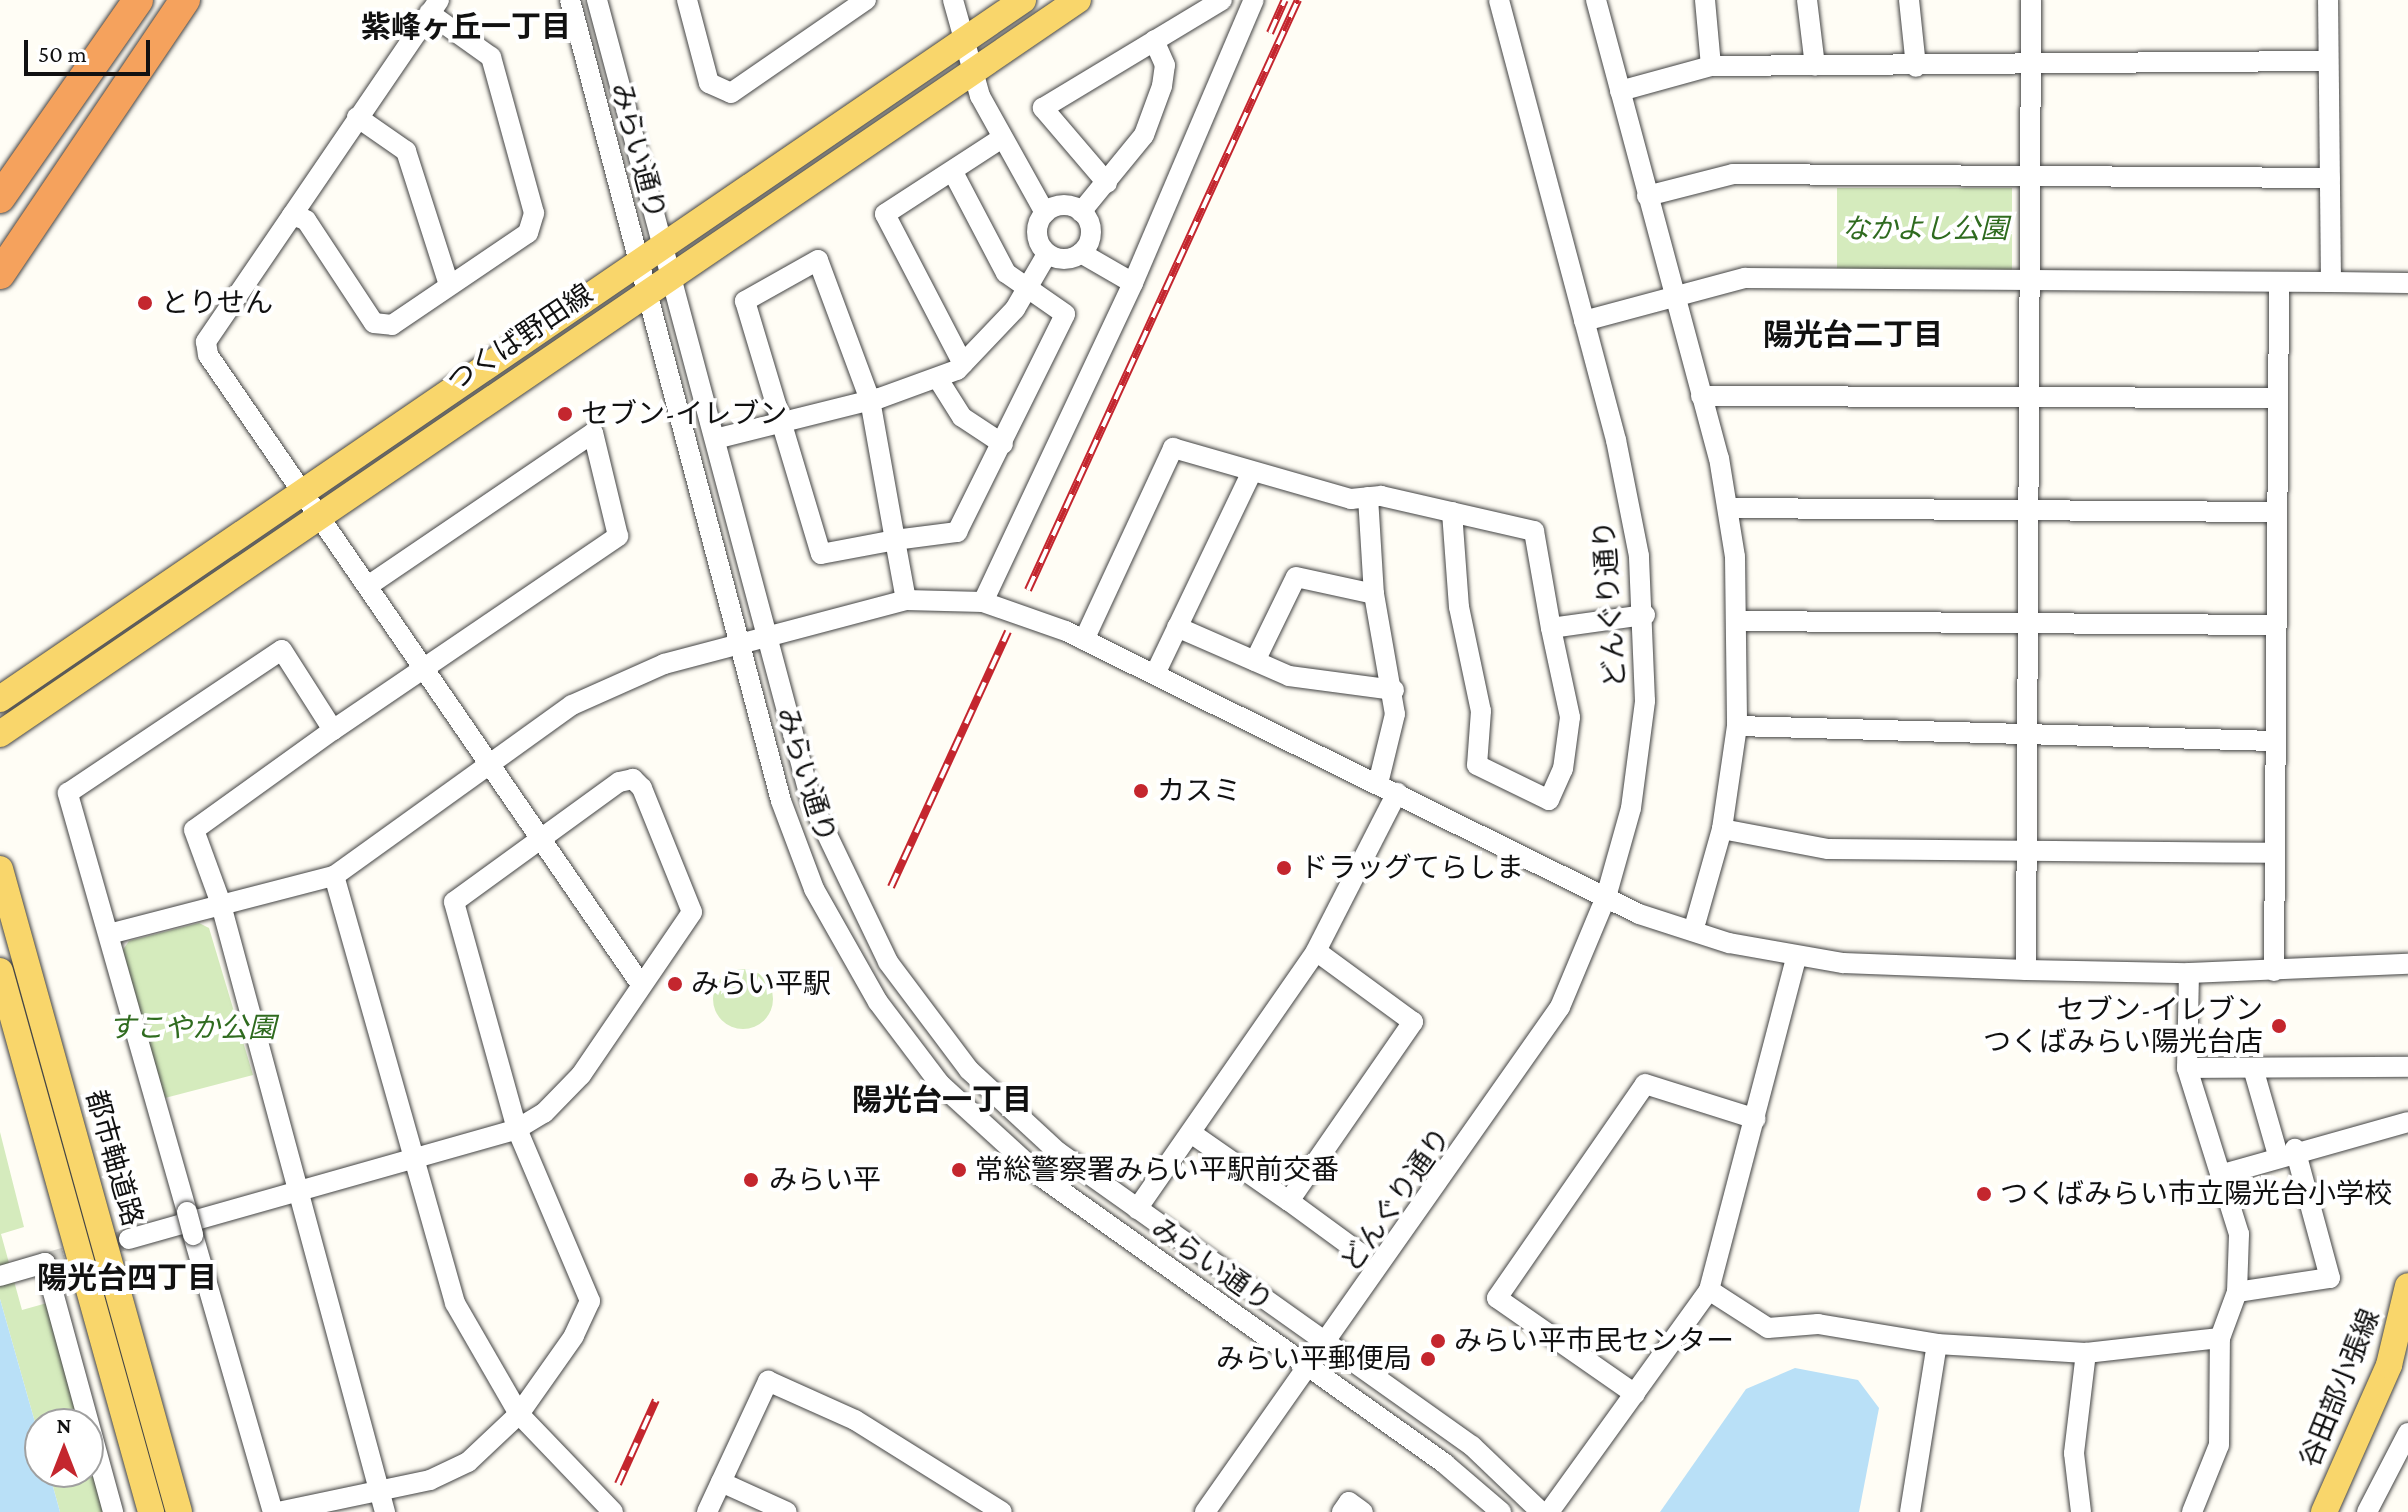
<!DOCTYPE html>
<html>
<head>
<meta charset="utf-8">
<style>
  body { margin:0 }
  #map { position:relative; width:2408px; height:1512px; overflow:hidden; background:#fffdf5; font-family:"Crimson Pro","Noto Sans JP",serif }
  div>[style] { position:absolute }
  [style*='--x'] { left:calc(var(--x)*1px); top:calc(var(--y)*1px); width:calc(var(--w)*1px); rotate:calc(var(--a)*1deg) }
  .green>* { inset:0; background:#d5ebbd; transform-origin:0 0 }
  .round { border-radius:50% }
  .water>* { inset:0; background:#b9e0f7 }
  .minor-tunnel>* { height:20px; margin-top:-10px; transform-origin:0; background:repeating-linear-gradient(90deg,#dbdad3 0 20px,transparent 0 30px) }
  .roads { filter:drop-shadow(0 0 2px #444) drop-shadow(0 0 2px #444) }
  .minor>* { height:20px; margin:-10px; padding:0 10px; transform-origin:10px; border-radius:10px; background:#fff }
  .minor>.ring { margin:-10px; padding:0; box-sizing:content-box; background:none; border:20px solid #fff; border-radius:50% }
  .major>* { height:26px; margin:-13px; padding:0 13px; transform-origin:13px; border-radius:13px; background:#f9d66b }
  .highway>* { height:30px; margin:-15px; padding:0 15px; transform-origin:15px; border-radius:15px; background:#f5a25d }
  .rail>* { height:8px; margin-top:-4px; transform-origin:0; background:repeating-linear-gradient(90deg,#fff 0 15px,#c4262e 0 30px); box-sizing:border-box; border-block:2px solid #c4262e }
  .bridges { filter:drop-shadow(0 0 2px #444) drop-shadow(0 0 2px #444) }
  .minor-bridge>* { height:20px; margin:-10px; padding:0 10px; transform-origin:10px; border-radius:10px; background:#fff }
  .dots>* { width:22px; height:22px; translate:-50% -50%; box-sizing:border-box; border:4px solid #fff; border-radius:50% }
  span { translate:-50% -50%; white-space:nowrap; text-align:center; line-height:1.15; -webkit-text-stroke:8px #fff; paint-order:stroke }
  .street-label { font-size:28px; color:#111 }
  .park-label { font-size:28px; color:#2f6b1f; font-style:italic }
  .poi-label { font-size:28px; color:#111 }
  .left { translate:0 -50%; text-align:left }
  .right { translate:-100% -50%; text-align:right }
  .neighbourhood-label { font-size:30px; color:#111; font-weight:700 }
  .north { position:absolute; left:24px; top:1408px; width:80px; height:80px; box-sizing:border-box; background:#fff; border:2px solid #a0a0a0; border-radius:50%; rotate:0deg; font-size:22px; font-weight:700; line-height:32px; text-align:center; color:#111 }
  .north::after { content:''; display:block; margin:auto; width:28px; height:36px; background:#c4262e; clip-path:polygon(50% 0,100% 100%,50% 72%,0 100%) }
  .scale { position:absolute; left:24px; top:40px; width:126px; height:36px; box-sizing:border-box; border:4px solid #111; border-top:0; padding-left:10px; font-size:24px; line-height:28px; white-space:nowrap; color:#111; -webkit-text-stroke:6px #fff; paint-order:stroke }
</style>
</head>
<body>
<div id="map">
  <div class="green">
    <i style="left:1837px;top:188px;width:175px;height:82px"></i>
    <i style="clip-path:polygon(199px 923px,209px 928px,253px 1075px,165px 1098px,122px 951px,129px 941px)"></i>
    <i class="round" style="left:713px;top:969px;width:60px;height:60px"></i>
    <i style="clip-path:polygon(0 1132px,24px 1227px,1px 1234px,22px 1310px,47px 1303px,79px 1424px,40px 1424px,40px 1440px,0 1299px)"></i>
    <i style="clip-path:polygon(88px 1457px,103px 1512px,60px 1512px,49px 1472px,88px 1472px)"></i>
  </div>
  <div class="water">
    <i style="clip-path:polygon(0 1299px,40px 1440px,40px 1472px,49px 1472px,60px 1512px,0 1512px)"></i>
    <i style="clip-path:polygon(1795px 1368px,1858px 1380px,1879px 1408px,1859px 1512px,1660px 1512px,1746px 1389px)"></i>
  </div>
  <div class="minor-tunnel">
    <i style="--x:45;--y:1263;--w:87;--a:-15.9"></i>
  </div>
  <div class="roads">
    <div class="minor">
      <i style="--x:439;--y:0;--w:414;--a:124.3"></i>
      <i style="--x:206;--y:342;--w:13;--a:81"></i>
      <i style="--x:208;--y:355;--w:762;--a:55.48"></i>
      <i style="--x:570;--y:0;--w:828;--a:75.24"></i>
      <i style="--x:781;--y:801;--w:94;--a:69.4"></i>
      <i style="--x:814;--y:889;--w:130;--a:60.5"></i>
      <i style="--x:878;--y:1002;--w:103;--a:52.9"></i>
      <i style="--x:940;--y:1084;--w:139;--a:42.4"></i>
      <i style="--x:1043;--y:1178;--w:493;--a:35.4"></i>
      <i style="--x:1445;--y:1464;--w:74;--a:40.6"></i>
      <i style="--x:597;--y:0;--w:829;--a:75.04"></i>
      <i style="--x:811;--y:801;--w:178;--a:64.4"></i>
      <i style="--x:888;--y:962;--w:135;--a:53.1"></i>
      <i style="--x:969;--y:1070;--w:121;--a:42.7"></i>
      <i style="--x:1058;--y:1152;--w:508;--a:35.38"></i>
      <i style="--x:1472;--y:1446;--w:95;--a:43.7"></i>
      <i style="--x:687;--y:0;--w:86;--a:75.2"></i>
      <i style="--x:709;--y:83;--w:24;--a:24"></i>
      <i style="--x:731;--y:93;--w:164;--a:-34.6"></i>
      <i style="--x:953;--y:0;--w:100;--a:74.3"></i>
      <i style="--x:980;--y:96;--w:134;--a:60.9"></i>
      <i style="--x:1596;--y:0;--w:474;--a:75"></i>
      <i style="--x:1719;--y:458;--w:100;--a:80.8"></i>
      <i style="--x:1735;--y:557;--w:169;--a:89.3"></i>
      <i style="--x:1737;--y:726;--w:104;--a:98.3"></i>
      <i style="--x:1722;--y:829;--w:96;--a:105.8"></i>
      <i style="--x:1705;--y:0;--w:66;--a:84.8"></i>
      <i style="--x:1807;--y:0;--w:66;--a:83.1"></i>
      <i style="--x:1909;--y:0;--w:67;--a:84"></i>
      <i style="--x:1620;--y:91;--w:94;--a:-15.4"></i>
      <i style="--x:1711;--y:66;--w:616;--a:-0.47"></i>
      <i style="--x:357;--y:117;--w:60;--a:34.8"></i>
      <i style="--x:406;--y:151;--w:141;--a:72.2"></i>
      <i style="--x:1107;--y:183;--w:99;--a:-130.5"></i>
      <i style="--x:1043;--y:108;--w:209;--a:-31.1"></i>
      <i style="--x:1647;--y:196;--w:89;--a:-14.3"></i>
      <i style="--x:1733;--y:174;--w:597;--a:0.38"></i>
      <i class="ring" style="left:1037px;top:205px;width:34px;height:34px"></i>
      <i style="--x:1081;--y:212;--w:99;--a:-50.7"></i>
      <i style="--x:1144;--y:135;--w:52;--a:-69.8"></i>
      <i style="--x:1162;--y:86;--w:21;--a:-82"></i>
      <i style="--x:1165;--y:65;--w:27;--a:-114"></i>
      <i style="--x:292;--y:215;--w:15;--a:20"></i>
      <i style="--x:306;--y:220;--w:123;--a:56.6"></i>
      <i style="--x:374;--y:323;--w:18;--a:6"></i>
      <i style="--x:392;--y:325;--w:164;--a:-34.1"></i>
      <i style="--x:528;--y:233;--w:21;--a:-73"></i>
      <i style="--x:534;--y:213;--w:162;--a:-105.4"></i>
      <i style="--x:491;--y:57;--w:76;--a:-144.6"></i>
      <i style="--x:1081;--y:253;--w:60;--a:30"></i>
      <i style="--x:2331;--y:282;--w:77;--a:0.7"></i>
      <i style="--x:1584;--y:321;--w:167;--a:-15"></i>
      <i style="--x:1745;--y:278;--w:586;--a:0.39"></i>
      <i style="--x:2331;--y:282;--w:282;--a:-90.6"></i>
      <i style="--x:963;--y:364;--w:169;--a:-117.5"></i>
      <i style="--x:885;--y:214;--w:136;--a:-33"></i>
      <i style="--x:938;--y:379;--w:45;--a:57.7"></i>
      <i style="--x:962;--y:417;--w:49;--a:33.4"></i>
      <i style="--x:1701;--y:396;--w:576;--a:0.2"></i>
      <i style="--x:715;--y:439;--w:170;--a:-14"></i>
      <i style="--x:880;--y:398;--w:82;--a:-20"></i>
      <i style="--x:957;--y:370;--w:84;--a:-46.4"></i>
      <i style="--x:1015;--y:309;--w:64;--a:-59.8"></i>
      <i style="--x:1368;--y:497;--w:97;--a:86.5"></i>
      <i style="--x:1374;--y:594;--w:122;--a:80.1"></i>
      <i style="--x:1395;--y:714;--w:72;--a:103.7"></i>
      <i style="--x:1729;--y:508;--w:546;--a:0.42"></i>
      <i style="--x:1452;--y:512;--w:95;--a:85.8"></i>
      <i style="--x:1459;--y:607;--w:106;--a:78.1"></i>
      <i style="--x:1481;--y:711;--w:54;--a:94.2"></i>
      <i style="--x:1477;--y:765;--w:80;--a:25.9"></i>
      <i style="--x:1549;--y:800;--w:34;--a:-66"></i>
      <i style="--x:1563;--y:769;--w:52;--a:-82.3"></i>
      <i style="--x:1570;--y:717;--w:91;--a:-102.1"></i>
      <i style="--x:906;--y:600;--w:61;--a:-100.4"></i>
      <i style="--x:895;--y:540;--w:142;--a:-100.1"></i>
      <i style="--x:870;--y:400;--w:149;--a:-110.4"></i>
      <i style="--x:818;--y:260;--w:84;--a:150.7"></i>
      <i style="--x:745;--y:301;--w:264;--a:73.3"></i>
      <i style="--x:821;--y:554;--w:75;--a:-10.7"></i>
      <i style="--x:895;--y:540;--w:63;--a:-7.4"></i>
      <i style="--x:957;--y:532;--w:243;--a:-63.6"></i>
      <i style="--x:1065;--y:314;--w:72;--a:-145.2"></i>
      <i style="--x:1006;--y:273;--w:114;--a:-117.7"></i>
      <i style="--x:983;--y:602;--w:353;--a:-64.8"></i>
      <i style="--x:1133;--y:283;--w:308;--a:-66.9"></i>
      <i style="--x:1740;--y:621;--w:534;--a:0.43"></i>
      <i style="--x:1177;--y:627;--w:122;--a:23.6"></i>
      <i style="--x:1289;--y:676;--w:106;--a:7.6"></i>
      <i style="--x:1084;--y:640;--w:212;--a:-65.1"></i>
      <i style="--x:1173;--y:448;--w:185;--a:16"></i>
      <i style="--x:1351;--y:499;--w:30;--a:-6"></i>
      <i style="--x:1381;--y:496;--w:157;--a:12.9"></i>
      <i style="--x:1534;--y:531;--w:98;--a:80.1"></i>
      <i style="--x:1551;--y:628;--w:95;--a:-7.9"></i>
      <i style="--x:1255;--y:661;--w:93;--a:-64"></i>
      <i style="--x:1296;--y:577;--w:80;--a:12.3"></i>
      <i style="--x:1155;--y:674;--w:222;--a:-64.4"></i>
      <i style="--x:1737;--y:726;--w:536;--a:1.6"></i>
      <i style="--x:333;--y:730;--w:345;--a:-34.2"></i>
      <i style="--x:618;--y:536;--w:106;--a:-103.6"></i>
      <i style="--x:593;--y:433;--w:271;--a:145.8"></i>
      <i style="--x:1722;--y:829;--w:108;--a:10.7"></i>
      <i style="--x:1828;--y:849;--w:444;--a:0.5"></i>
      <i style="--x:109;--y:934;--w:232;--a:-14.5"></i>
      <i style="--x:2026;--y:970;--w:970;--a:-89.7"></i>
      <i style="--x:2274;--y:971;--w:689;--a:-89.58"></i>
      <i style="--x:2189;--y:973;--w:95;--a:91.2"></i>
      <i style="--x:2187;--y:1068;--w:221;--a:-0.3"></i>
      <i style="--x:2253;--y:1068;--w:91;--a:74"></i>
      <i style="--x:1191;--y:1133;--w:119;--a:34.8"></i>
      <i style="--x:1289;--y:1201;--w:218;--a:-55.3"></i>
      <i style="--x:1413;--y:1022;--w:120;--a:-143.8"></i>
      <i style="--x:2220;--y:1175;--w:195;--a:-15.7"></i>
      <i style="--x:1289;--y:1201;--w:88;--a:36.2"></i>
      <i style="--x:1137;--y:1209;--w:314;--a:-55.2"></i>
      <i style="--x:1316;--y:951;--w:178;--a:-62.9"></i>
      <i style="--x:187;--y:1212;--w:436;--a:-105.9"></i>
      <i style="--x:68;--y:793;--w:257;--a:-33.8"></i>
      <i style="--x:282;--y:650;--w:95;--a:57.5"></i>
      <i style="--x:333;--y:730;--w:171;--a:144.3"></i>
      <i style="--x:194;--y:830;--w:76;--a:69.9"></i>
      <i style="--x:220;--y:901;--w:633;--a:74.89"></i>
      <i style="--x:193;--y:1235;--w:288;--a:73.9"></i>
      <i style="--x:129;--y:1239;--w:403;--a:-15.8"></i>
      <i style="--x:517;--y:1129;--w:31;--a:-31"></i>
      <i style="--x:544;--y:1113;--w:53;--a:-45.8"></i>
      <i style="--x:581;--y:1075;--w:197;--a:-55.7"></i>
      <i style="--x:692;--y:912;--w:134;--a:-112"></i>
      <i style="--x:642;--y:788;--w:13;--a:-135"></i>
      <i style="--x:633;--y:779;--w:14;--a:168"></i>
      <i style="--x:619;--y:782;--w:204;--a:144"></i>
      <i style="--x:454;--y:902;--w:236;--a:74.5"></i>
      <i style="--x:517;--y:1129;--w:187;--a:67"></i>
      <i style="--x:590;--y:1301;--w:38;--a:115"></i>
      <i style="--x:574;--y:1336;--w:95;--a:125.2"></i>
      <i style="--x:519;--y:1414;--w:70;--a:136.7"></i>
      <i style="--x:468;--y:1462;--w:42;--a:154.7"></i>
      <i style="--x:430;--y:1480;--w:155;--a:168.1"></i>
      <i style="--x:0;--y:1276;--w:47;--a:-16.1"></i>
      <i style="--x:45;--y:1263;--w:258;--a:74.7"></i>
      <i style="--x:1709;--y:1290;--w:70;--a:32.8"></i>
      <i style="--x:1768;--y:1328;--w:50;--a:-4.6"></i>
      <i style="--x:1818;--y:1324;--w:121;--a:9.5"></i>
      <i style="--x:1937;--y:1344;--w:149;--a:3.5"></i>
      <i style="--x:2086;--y:1353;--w:135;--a:-6.4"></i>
      <i style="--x:2220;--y:1338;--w:49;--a:-69.7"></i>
      <i style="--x:2237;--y:1292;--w:58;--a:-88"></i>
      <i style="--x:2239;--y:1234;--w:174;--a:-107.4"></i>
      <i style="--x:2237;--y:1292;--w:94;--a:-8.6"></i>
      <i style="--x:2330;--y:1278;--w:134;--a:-105.2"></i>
      <i style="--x:1635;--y:1394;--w:168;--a:-145.2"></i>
      <i style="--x:1497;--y:1298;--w:260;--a:-55.3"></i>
      <i style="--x:1645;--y:1084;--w:116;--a:17.5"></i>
      <i style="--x:721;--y:1482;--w:72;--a:24.4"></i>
      <i style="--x:613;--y:1512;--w:136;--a:-133.8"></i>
      <i style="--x:519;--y:1414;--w:128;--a:-120"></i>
      <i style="--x:455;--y:1303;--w:444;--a:-105.8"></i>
      <i style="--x:334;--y:876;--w:293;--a:-35.7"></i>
      <i style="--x:572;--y:705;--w:101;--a:-24"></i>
      <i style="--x:664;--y:664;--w:250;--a:-14.8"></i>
      <i style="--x:906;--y:600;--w:77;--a:1.5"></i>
      <i style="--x:983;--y:602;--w:88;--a:19.3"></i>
      <i style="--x:1066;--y:631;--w:639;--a:26.28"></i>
      <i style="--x:1639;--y:914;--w:95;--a:17.9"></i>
      <i style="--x:1729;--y:943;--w:116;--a:10"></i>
      <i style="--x:1843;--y:963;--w:183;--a:2.2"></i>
      <i style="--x:2026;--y:970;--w:163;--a:1.1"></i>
      <i style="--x:2189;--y:973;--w:219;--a:-2.4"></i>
      <i style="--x:707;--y:1512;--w:145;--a:-65"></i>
      <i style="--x:768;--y:1381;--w:95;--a:24.1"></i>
      <i style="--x:855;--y:1420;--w:173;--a:32"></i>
      <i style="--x:1205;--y:1512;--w:617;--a:-54.89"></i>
      <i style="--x:1560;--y:1007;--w:119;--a:-67.3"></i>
      <i style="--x:1606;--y:897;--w:92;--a:-74.3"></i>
      <i style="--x:1631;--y:808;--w:108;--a:-82.5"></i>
      <i style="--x:1645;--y:701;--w:145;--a:-92.4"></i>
      <i style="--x:1639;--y:556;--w:118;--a:-101.2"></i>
      <i style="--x:1616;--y:440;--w:455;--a:-104.9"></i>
      <i style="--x:1342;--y:1512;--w:12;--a:-55"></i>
      <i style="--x:1349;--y:1502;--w:17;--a:36"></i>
      <i style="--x:1549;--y:1512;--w:274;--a:-54.2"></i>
      <i style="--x:1709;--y:1290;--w:343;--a:-75.3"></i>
      <i style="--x:1910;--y:1512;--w:170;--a:-80.9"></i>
      <i style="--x:2081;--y:1512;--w:59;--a:-96.8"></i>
      <i style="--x:2074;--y:1453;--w:101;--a:-83.2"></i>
      <i style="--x:2192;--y:1512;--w:72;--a:-68.1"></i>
      <i style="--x:2219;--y:1445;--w:107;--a:-89.5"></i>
      <i style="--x:2367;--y:1512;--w:89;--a:-62.6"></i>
    </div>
    <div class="major">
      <i style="--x:0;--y:699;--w:1239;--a:-34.34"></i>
      <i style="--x:0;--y:734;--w:1304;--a:-34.25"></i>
      <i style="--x:0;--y:869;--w:667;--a:74.44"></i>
      <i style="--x:0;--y:971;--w:562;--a:74.4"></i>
      <i style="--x:2324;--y:1512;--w:161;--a:-66.1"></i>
      <i style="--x:2389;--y:1365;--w:81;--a:-76.5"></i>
    </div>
    <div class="highway">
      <i style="--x:0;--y:198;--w:241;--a:-55.1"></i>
      <i style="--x:0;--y:274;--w:331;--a:-56"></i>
    </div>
  </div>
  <div class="rail">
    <i style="--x:1270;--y:33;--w:36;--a:-66"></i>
    <i style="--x:1028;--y:590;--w:649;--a:-65.41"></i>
    <i style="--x:891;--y:887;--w:281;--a:-65.4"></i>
    <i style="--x:618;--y:1484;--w:92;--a:-65.7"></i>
  </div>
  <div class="bridges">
    <div class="minor-bridge">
      <i style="--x:187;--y:1212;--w:24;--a:75"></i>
    </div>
  </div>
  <div class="dots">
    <i style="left:145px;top:303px;background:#c4262e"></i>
    <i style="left:565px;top:414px;background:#c4262e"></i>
    <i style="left:1141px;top:791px;background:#c4262e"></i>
    <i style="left:1284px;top:868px;background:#c4262e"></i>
    <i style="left:675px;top:984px;background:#c4262e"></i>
    <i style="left:2279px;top:1026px;background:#c4262e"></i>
    <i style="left:959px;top:1170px;background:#c4262e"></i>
    <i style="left:751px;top:1180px;background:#c4262e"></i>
    <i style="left:1984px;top:1194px;background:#c4262e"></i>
    <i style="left:1438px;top:1341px;background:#c4262e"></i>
    <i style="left:1428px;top:1359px;background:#c4262e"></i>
  </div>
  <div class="street-label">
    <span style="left:638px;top:151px;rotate:75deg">みらい通り</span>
    <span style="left:520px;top:338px;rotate:-34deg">つくば野田線</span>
    <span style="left:1610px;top:604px;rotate:-94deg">どんぐり通り</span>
    <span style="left:806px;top:775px;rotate:73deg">みらい通り</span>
    <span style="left:114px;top:1158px;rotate:74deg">都市軸道路</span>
    <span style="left:1396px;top:1200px;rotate:-55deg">どんぐり通り</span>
    <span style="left:1212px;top:1265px;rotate:35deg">みらい通り</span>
    <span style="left:2340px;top:1388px;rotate:-68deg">谷田部小張線</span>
  </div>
  <div class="park-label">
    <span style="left:1925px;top:229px">なかよし公園</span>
    <span style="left:192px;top:1028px">すこやか公園</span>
  </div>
  <div class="poi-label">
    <span class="left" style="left:161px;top:303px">とりせん</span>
    <span class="left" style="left:581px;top:414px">セブン-イレブン</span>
    <span class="left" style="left:1157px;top:791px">カスミ</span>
    <span class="left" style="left:1300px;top:868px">ドラッグてらしま</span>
    <span class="left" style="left:691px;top:984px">みらい平駅</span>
    <span class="right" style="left:2263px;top:1026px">セブン-イレブン<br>つくばみらい陽光台店</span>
    <span class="left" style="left:975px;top:1170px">常総警察署みらい平駅前交番</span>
    <span class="left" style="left:769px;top:1180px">みらい平</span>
    <span class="left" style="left:2000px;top:1194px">つくばみらい市立陽光台小学校</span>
    <span class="left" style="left:1454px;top:1341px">みらい平市民センター</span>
    <span class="right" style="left:1412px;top:1359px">みらい平郵便局</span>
  </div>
  <div class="neighbourhood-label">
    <span style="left:466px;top:27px">紫峰ヶ丘一丁目</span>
    <span style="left:1853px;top:335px">陽光台二丁目</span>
    <span style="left:942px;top:1100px">陽光台一丁目</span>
    <span style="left:127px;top:1278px">陽光台四丁目</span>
  </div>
  <div class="north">N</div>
  <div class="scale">50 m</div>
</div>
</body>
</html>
